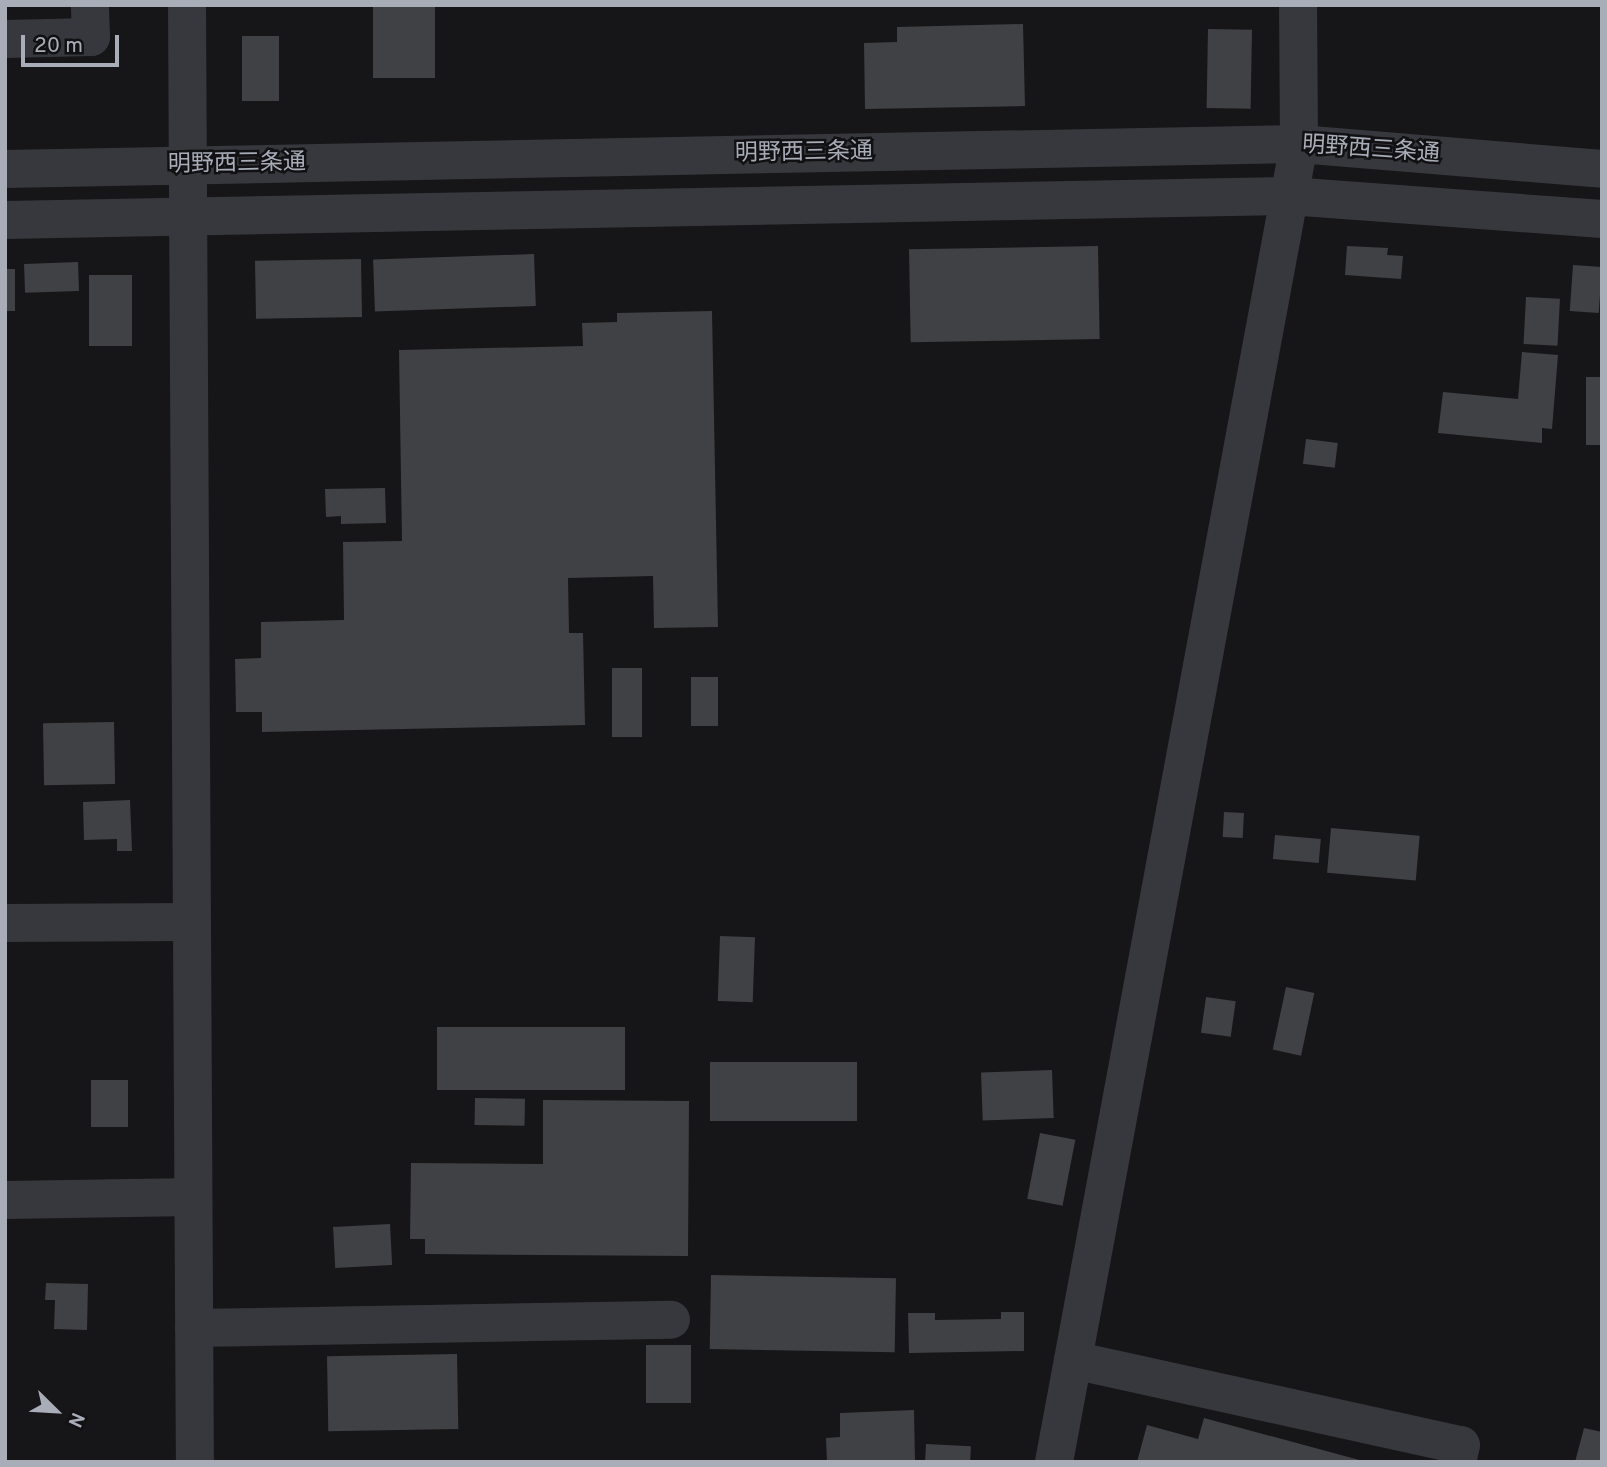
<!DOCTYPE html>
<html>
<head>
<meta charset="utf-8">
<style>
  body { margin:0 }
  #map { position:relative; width:1607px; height:1467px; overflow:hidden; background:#161618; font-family:Overpass,"Noto Sans JP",sans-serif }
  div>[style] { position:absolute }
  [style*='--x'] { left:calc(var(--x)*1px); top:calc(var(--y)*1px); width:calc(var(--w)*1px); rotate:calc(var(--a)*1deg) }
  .building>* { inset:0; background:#404145; transform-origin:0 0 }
  .minor>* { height:38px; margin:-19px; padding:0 19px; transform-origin:19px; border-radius:19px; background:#37383d }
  span { translate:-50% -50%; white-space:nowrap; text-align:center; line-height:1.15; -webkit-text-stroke:5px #111113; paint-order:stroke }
  .street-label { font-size:23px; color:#a8adb8 }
  .frame { position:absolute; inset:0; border:7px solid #a8adb8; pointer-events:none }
  .north { position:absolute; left:21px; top:1376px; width:70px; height:70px; -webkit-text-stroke:5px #111113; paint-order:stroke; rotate:114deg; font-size:19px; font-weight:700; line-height:28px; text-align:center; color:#a8adb8 }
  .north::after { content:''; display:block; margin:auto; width:24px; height:32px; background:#a8adb8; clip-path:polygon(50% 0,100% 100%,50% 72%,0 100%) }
  .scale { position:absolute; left:21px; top:35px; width:98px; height:32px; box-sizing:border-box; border:4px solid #a8adb8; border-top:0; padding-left:9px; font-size:21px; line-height:24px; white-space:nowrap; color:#a8adb8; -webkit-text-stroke:5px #111113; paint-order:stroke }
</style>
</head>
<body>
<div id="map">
  <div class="building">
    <i style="left:373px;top:5px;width:62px;height:73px"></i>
    <i style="clip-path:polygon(1023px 24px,1025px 106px,865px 109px,864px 43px,897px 42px,897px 27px)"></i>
    <i style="left:1208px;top:29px;width:44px;height:79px;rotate:1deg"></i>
    <i style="left:242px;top:36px;width:37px;height:65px"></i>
    <i style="left:1098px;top:246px;width:93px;height:189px;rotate:89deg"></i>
    <i style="clip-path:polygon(1347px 246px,1388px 248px,1387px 255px,1403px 256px,1401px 279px,1345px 275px)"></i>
    <i style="left:534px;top:254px;width:52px;height:161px;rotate:88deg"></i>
    <i style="left:361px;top:259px;width:58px;height:106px;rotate:89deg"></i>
    <i style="left:78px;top:262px;width:29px;height:54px;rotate:88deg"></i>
    <i style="left:1573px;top:265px;width:29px;height:46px;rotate:4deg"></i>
    <i style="left:5px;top:269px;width:10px;height:42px"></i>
    <i style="left:132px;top:275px;width:71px;height:43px;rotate:90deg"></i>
    <i style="left:1526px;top:297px;width:34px;height:47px;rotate:3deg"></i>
    <i style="clip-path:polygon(712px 311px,718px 627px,654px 628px,653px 576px,568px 578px,569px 633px,583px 633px,585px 725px,262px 732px,262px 712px,236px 712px,235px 659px,261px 658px,261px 622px,344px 620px,343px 542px,402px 541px,399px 350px,583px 346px,582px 323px,617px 322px,617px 313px)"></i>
    <i style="clip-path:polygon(1522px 352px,1558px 355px,1552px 429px,1542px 428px,1542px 443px,1438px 433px,1443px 392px,1518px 399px)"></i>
    <i style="left:1602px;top:377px;width:68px;height:16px;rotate:90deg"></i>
    <i style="left:1306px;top:439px;width:32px;height:25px;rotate:7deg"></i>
    <i style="clip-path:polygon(385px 488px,386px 523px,341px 524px,341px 516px,326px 517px,325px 489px)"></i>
    <i style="left:612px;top:668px;width:30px;height:69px"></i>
    <i style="left:691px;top:677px;width:27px;height:49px"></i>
    <i style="left:114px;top:722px;width:62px;height:71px;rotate:89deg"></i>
    <i style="clip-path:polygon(130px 800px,132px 851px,117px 851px,117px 839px,84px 840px,83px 802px)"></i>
    <i style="left:1224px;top:812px;width:20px;height:25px;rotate:3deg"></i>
    <i style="left:1331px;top:828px;width:89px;height:45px;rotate:5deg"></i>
    <i style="left:1275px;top:835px;width:46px;height:24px;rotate:5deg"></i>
    <i style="left:720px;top:936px;width:35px;height:65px;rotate:2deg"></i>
    <i style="left:1286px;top:987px;width:29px;height:64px;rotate:12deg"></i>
    <i style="left:1206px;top:997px;width:30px;height:36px;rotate:8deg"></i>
    <i style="left:625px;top:1027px;width:63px;height:188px;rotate:90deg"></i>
    <i style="left:857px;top:1062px;width:59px;height:147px;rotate:90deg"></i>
    <i style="left:1052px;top:1070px;width:48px;height:71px;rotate:88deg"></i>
    <i style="left:91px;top:1080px;width:37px;height:47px"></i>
    <i style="left:475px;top:1098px;width:50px;height:27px;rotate:1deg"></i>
    <i style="clip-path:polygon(543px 1100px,689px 1101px,688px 1256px,425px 1254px,425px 1239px,410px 1239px,411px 1163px,543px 1164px)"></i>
    <i style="left:1040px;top:1133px;width:36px;height:67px;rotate:11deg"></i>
    <i style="left:390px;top:1224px;width:41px;height:57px;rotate:87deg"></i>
    <i style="left:711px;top:1275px;width:185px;height:74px;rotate:1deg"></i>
    <i style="clip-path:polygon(46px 1283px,88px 1284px,87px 1330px,54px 1329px,55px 1300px,45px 1300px)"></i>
    <i style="clip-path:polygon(1001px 1312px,1024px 1312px,1024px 1351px,909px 1353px,908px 1313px,935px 1313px,935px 1320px,1001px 1319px)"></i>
    <i style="left:646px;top:1345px;width:45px;height:58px"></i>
    <i style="left:457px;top:1354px;width:75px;height:130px;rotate:89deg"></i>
    <i style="clip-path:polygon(914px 1410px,915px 1462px,827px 1462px,826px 1438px,840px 1437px,840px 1413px)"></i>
    <i style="clip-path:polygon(1204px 1418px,1363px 1461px,1363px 1462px,1137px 1462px,1147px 1425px,1198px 1439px)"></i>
    <i style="clip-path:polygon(1584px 1428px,1602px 1432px,1602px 1462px,1575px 1462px)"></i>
    <i style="left:926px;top:1444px;width:45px;height:18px;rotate:3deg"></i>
  </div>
  <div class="minor">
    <i style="--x:187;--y:5;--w:1457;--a:89.69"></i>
    <i style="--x:5;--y:39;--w:86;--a:-1.3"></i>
    <i style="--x:91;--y:37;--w:32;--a:-92"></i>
    <i style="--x:5;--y:169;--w:1294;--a:-1.11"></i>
    <i style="--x:1299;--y:144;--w:304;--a:4.7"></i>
    <i style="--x:5;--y:220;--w:1284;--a:-1.07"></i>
    <i style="--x:1289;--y:196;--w:314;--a:4.2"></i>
    <i style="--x:5;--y:923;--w:187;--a:-0.3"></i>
    <i style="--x:5;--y:1200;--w:188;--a:-0.9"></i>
    <i style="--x:194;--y:1328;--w:477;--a:-1"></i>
    <i style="--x:1073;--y:1360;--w:397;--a:12.4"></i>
    <i style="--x:1461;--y:1445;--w:17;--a:103"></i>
    <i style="--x:1054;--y:1462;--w:1341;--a:-79.47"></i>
    <i style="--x:1299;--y:144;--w:139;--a:-90.4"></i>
  </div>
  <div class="street-label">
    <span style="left:1371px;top:151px;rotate:4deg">明野西三条通</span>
    <span style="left:804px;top:154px;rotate:-1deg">明野西三条通</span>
    <span style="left:237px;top:165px;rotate:-1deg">明野西三条通</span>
  </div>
  <div class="frame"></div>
  <div class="north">N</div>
  <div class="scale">20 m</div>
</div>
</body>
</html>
